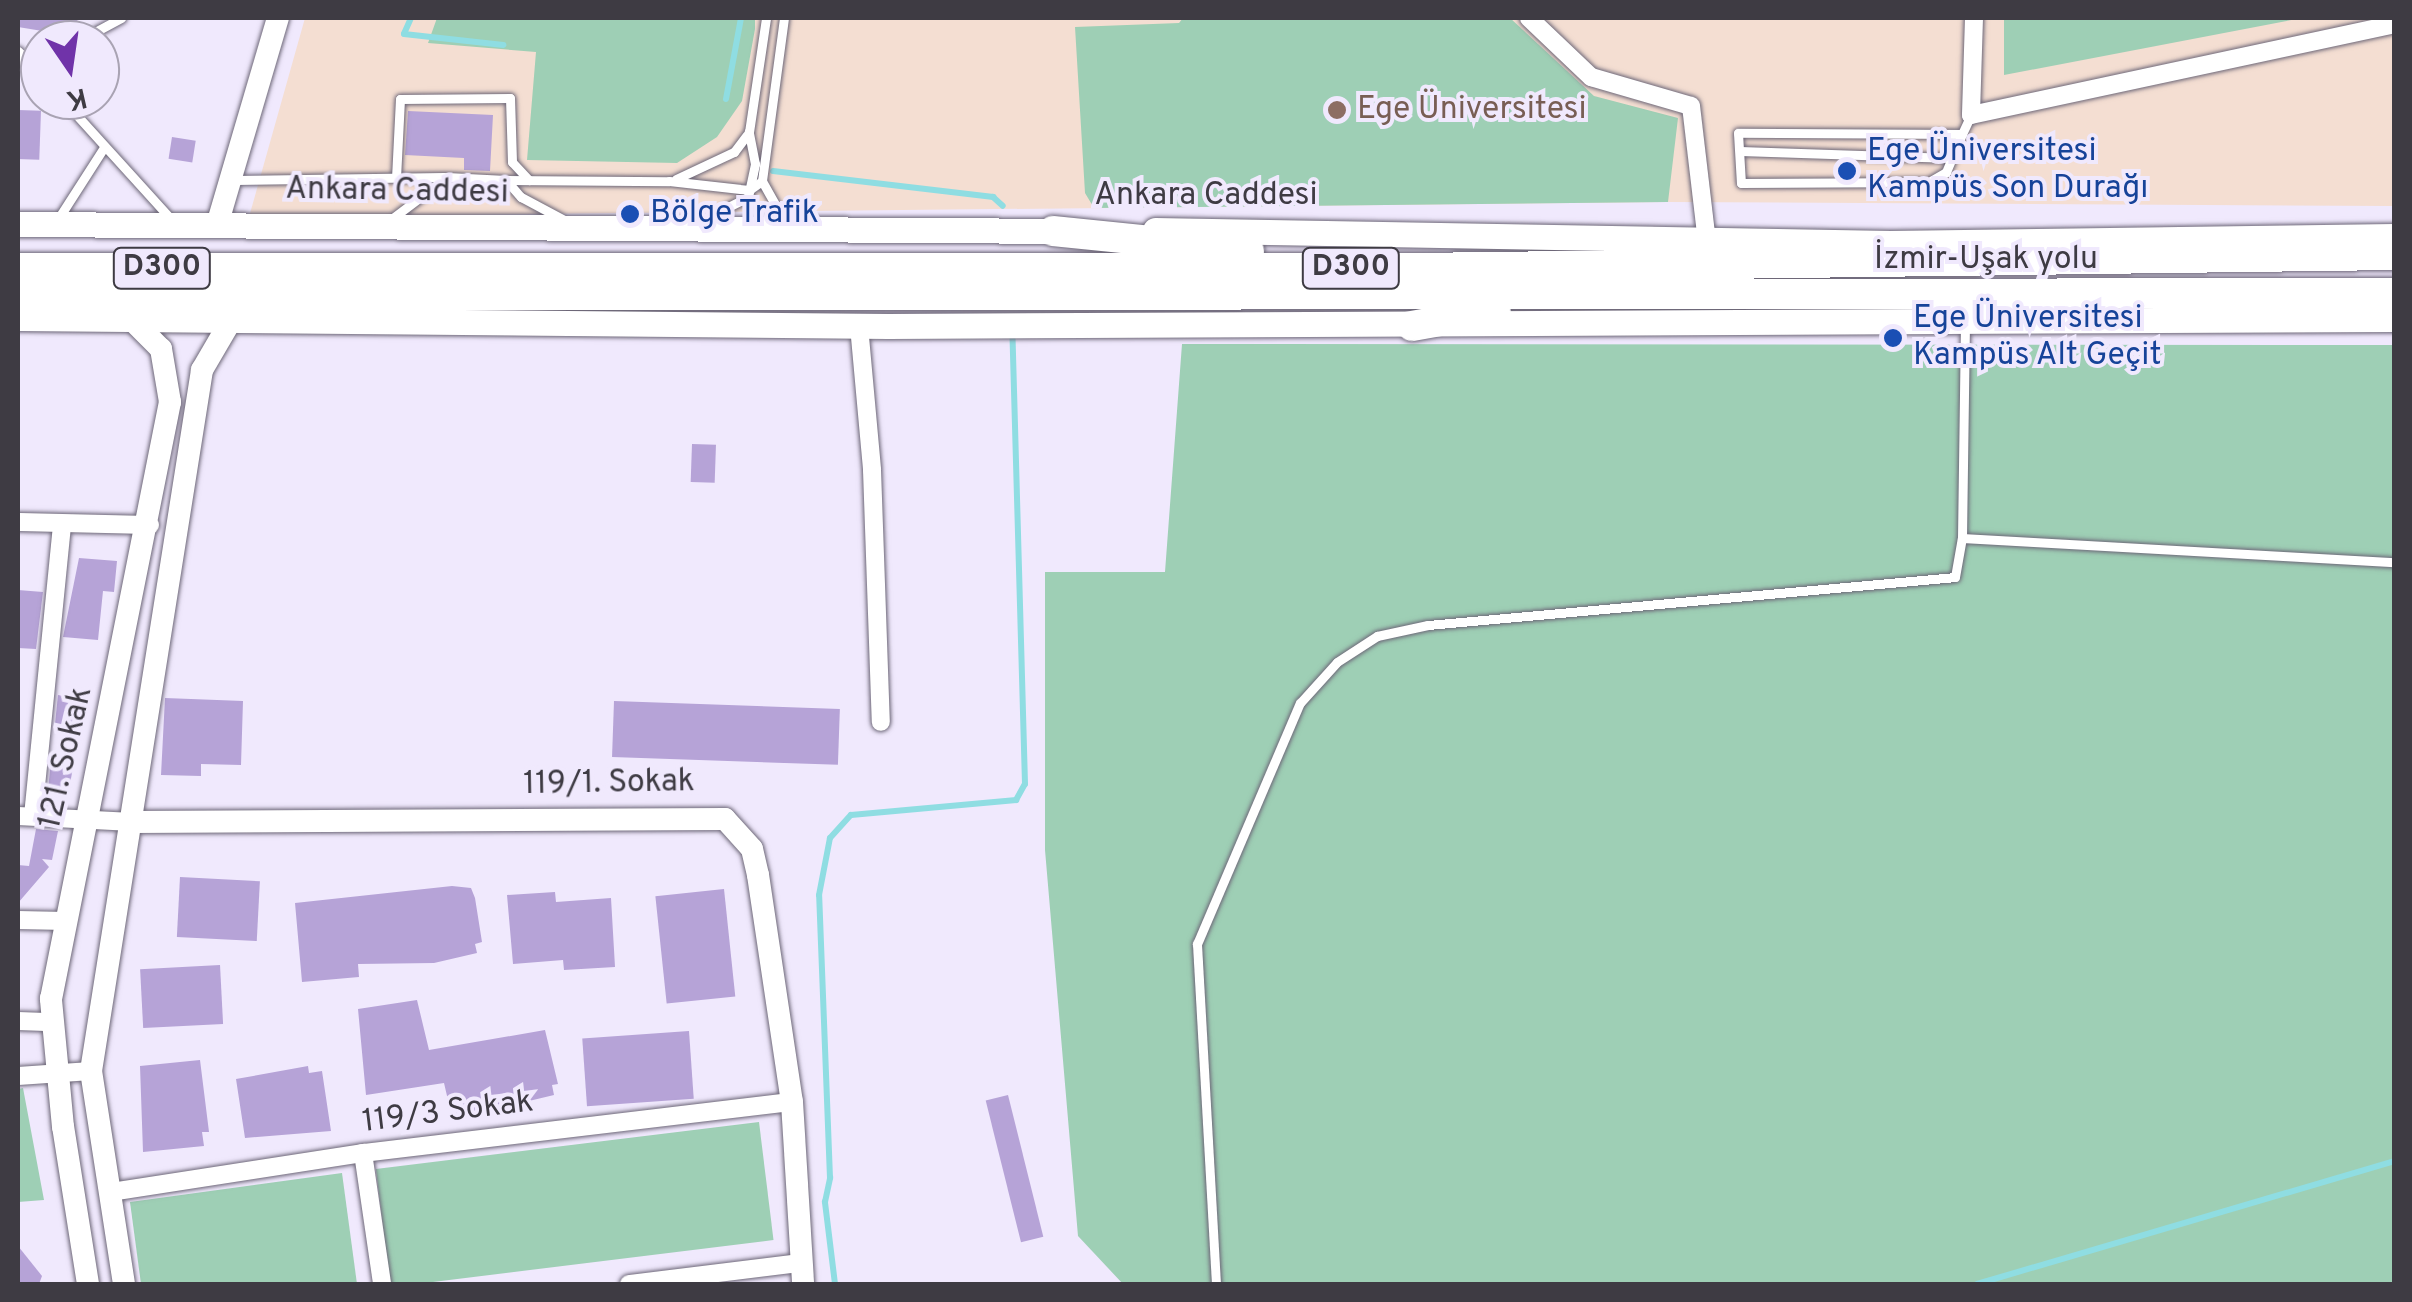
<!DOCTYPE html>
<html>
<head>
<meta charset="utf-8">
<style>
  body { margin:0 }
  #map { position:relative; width:2412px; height:1302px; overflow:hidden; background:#f0e9fd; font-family:Overpass,sans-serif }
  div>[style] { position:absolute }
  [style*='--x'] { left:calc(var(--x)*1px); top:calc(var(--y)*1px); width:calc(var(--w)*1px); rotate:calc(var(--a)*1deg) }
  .education>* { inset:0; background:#f4ded2 }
  .green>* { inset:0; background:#9ecfb5; transform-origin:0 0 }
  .stream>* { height:6px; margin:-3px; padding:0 3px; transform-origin:3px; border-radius:3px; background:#8fdde2 }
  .building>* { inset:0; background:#b6a3d7; transform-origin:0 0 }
  .roads { filter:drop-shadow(0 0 2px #6d6778) drop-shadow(0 0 2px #6d6778) }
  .service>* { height:9px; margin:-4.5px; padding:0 4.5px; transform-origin:4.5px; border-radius:4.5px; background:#fff }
  .minor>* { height:18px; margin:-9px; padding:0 9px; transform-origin:9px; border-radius:9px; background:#fff }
  .tertiary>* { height:22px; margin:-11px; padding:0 11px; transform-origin:11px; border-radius:11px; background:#fff }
  .secondary>* { height:25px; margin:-12.5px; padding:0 12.5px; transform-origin:12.5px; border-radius:12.5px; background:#fff }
  .trunk>* { height:30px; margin:-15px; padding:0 15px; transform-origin:15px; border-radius:15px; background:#fff }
  .dots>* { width:28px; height:28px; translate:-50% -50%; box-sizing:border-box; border:5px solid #f0e9fd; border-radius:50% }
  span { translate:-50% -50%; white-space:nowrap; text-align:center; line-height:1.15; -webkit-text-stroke:8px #f0e9fd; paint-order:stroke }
  .shield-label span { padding:2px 8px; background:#f0e9fd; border:2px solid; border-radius:8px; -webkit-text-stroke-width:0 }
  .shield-label { font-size:30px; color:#3e3b43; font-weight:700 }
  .education-label { font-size:32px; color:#785e54 }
  .left { translate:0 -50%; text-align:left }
  .transit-label { font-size:32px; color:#164399 }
  .street-label { font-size:32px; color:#3e3b43 }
  .frame { position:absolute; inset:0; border:20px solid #3e3b43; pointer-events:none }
  .north { position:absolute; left:20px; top:20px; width:100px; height:100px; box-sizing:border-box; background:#f0e9fd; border:2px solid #a9a3b3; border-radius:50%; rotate:167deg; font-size:28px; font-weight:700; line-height:40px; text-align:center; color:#3e3b43 }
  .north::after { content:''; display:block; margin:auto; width:35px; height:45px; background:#7033a9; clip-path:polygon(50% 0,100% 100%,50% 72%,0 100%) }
</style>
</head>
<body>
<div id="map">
  <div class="education">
    <i style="clip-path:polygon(305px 18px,2394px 18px,2394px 206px,1668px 202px,249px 217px)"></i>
  </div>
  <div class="green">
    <i style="clip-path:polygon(437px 18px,755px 18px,755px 29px,742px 101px,717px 137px,677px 163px,527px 160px,536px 52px,428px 43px)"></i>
    <i style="clip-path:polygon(1183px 18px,1510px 18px,1594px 96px,1678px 118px,1668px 202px,1094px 208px,1085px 193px,1075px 27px,1179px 23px)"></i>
    <i style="clip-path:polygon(2004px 18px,2302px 18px,2004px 75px)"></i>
    <i style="clip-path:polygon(1182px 344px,2394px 345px,2394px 1284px,1123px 1284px,1078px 1236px,1045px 850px,1045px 572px,1165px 572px)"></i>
    <i style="clip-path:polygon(23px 1088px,44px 1200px,18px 1202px,18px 1089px)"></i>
    <i style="left:759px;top:1122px;width:119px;height:386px;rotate:83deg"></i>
    <i style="clip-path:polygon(342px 1173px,357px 1284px,141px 1284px,130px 1202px)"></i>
  </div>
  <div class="stream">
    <i style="--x:411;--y:18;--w:17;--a:114"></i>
    <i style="--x:404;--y:34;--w:100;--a:6.3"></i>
    <i style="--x:726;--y:99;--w:82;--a:-79.5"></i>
    <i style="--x:773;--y:171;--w:222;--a:6.7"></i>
    <i style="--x:993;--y:197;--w:13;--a:42"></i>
    <i style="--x:835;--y:1284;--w:83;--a:-97"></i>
    <i style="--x:825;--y:1202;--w:25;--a:-78"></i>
    <i style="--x:830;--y:1178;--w:283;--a:-92.2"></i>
    <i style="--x:819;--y:895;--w:58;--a:-79.1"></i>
    <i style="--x:830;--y:838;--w:31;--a:-48"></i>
    <i style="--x:851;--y:815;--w:166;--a:-5.2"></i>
    <i style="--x:1016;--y:800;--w:18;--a:-61"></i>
    <i style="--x:1025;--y:784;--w:453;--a:-91.6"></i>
    <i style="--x:1977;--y:1284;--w:435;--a:-16.4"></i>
  </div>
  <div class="building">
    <i style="clip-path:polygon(18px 18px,78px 18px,73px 36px,18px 27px)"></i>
    <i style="left:18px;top:110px;width:23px;height:49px;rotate:2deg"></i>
    <i style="clip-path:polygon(408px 111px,493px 115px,490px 171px,464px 170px,464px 158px,405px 155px)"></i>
    <i style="left:172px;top:137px;width:24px;height:22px;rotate:9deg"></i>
    <i style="left:692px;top:444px;width:24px;height:38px;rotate:2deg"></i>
    <i style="clip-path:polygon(79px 558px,117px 561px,114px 592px,103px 591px,98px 640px,63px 637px)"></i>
    <i style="clip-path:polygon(18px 590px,43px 592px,36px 649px,18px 648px)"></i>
    <i style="clip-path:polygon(58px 695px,81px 699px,71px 726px,55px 724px)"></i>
    <i style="clip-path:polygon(165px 698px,243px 701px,241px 765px,201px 764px,201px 776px,161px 775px)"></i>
    <i style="left:614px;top:701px;width:226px;height:56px;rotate:2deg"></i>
    <i style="clip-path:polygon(51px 760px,74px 762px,67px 800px,48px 791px)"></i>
    <i style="clip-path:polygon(36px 829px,58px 831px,52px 860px,42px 859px,49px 867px,18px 903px,18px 865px,29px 866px)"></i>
    <i style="left:180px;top:877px;width:80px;height:60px;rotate:3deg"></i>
    <i style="clip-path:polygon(452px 886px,471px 888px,475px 898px,482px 942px,475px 944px,477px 953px,434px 963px,358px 964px,359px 977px,302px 982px,295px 903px)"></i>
    <i style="left:724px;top:889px;width:108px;height:69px;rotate:84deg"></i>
    <i style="clip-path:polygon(555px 892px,556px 902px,611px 898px,615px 967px,564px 970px,563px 960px,513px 964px,507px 895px)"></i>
    <i style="left:220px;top:965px;width:59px;height:80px;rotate:87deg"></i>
    <i style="clip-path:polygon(417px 1000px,429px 1050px,545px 1030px,558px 1084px,552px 1085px,554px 1095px,470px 1115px,451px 1113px,444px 1083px,366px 1095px,358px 1009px)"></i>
    <i style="left:689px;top:1031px;width:68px;height:107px;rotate:86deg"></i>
    <i style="clip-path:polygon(200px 1060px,209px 1132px,202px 1132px,204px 1146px,143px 1152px,140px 1066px)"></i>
    <i style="clip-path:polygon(308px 1066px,309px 1073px,322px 1071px,331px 1131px,245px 1138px,236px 1079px)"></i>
    <i style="left:1008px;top:1095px;width:146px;height:23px;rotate:76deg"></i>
    <i style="clip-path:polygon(18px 1246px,42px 1276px,39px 1284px,18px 1284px)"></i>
  </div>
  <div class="roads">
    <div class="service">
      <i style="--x:784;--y:18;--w:164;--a:97.7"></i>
      <i style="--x:762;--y:181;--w:49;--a:60.8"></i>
      <i style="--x:80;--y:40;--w:47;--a:-28.2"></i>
      <i style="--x:18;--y:51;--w:30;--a:44"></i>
      <i style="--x:18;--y:64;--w:23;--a:-18"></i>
      <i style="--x:63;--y:100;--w:162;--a:47.8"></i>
      <i style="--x:1962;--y:134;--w:224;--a:-179.7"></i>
      <i style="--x:1738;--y:133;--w:50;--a:86.6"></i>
      <i style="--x:1741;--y:183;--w:188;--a:-0.3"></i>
      <i style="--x:1929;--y:182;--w:20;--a:-30"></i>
      <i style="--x:1946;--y:172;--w:41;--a:-67.2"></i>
      <i style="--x:1962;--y:134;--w:21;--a:-65"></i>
      <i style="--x:1740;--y:151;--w:212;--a:1.9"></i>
      <i style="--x:396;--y:178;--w:79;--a:-87.1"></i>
      <i style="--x:400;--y:99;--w:110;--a:-0.5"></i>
      <i style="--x:510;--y:98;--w:64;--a:88.2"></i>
      <i style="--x:512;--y:162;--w:25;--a:47"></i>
      <i style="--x:676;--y:179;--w:64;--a:-25"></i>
      <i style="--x:734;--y:152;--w:21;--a:-53"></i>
      <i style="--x:235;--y:180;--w:209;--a:-0.8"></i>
      <i style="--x:506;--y:180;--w:163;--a:0.4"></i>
      <i style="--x:669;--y:181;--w:81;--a:6.4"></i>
      <i style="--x:749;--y:190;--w:16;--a:-35"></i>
      <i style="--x:58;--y:219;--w:83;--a:-57.3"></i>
      <i style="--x:390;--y:220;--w:71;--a:-37"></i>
      <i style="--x:447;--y:177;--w:59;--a:2.9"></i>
      <i style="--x:506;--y:180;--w:23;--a:49"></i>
      <i style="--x:521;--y:197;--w:51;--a:28.1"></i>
      <i style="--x:702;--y:220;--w:51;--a:-26.6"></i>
      <i style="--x:748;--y:197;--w:34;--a:-78"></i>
      <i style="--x:755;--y:164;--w:33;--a:-101"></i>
      <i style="--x:749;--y:132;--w:115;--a:-81.5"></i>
      <i style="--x:1962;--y:538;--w:433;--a:3.2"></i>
      <i style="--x:1216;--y:1284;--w:341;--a:-93.2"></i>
      <i style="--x:1197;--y:944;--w:262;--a:-66.9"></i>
      <i style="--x:1300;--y:703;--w:55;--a:-47.9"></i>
      <i style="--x:1337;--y:662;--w:48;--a:-33"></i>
      <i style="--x:1377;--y:636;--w:52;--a:-12.2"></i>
      <i style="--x:1428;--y:625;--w:529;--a:-5.2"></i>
      <i style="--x:1955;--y:577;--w:40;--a:-80"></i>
      <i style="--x:1962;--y:538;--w:213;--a:-89.2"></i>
    </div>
    <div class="minor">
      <i style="--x:1529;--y:18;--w:86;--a:43.6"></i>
      <i style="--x:1591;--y:77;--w:104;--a:16.2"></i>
      <i style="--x:1691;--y:106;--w:137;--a:83.3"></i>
      <i style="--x:1974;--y:18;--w:97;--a:91.8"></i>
      <i style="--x:1971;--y:115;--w:433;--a:-12.1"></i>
      <i style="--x:859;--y:326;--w:145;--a:84.8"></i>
      <i style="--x:872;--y:470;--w:252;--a:88"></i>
      <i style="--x:18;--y:522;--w:132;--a:1.3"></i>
      <i style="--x:18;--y:816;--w:114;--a:3"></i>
      <i style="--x:33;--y:816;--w:293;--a:-84.3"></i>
      <i style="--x:18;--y:920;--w:48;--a:1.2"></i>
      <i style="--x:18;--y:1021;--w:35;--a:2"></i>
      <i style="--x:18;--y:1076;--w:73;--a:-3.9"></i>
      <i style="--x:363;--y:1153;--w:132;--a:81.7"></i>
      <i style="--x:111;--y:1192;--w:255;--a:-8.8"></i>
      <i style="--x:363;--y:1153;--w:432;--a:-6.8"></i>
      <i style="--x:629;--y:1284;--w:172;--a:-7"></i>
    </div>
    <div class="tertiary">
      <i style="--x:217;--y:225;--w:216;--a:-73.6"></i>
      <i style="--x:132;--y:822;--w:593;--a:-0.29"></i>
      <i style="--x:725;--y:819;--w:40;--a:48"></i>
      <i style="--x:752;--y:849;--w:27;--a:77"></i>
      <i style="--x:758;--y:875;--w:230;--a:81.5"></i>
      <i style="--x:792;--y:1102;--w:182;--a:86.5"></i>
      <i style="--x:88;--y:1284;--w:159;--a:-99"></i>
      <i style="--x:63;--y:1127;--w:129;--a:-95.4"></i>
      <i style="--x:51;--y:999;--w:609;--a:-78.73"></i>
      <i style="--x:170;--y:402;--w:54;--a:-99.6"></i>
      <i style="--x:161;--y:349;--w:42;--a:-135"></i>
      <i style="--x:124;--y:1284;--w:216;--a:-98.8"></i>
      <i style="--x:91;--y:1071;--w:710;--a:-81"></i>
      <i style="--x:202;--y:370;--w:56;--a:-59.7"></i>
    </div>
    <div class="secondary">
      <i style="--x:18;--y:224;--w:1052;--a:0.38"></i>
      <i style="--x:1155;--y:230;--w:735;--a:1.01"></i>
      <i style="--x:1890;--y:243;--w:504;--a:-0.8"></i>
      <i style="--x:18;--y:318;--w:870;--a:0.53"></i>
      <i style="--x:888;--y:326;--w:1506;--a:-0.27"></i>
    </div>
    <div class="trunk">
      <i style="--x:1053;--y:231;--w:197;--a:5.8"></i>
      <i style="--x:18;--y:268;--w:1398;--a:0"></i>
      <i style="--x:1416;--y:268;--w:978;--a:-0.76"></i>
      <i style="--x:18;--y:296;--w:2376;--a:-0.07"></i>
      <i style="--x:1412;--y:326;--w:85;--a:-10.1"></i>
    </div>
  </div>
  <div class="dots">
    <i style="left:1337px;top:110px;background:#8d6e63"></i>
    <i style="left:1847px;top:171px;background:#1a4fb4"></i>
    <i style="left:630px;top:214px;background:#1a4fb4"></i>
    <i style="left:1893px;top:338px;background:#1a4fb4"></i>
  </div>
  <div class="shield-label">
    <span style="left:162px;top:268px">D300</span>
    <span style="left:1351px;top:268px">D300</span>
  </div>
  <div class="education-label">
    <span class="left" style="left:1357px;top:110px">Ege Üniversitesi</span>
  </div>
  <div class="transit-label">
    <span class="left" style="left:1867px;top:171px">Ege Üniversitesi<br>Kampüs Son Durağı</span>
    <span class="left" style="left:650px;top:214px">Bölge Trafik</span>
    <span class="left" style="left:1913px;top:338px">Ege Üniversitesi<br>Kampüs Alt Geçit</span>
  </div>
  <div class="street-label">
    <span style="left:397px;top:192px;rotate:1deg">Ankara Caddesi</span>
    <span style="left:1206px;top:196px">Ankara Caddesi</span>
    <span style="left:1986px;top:260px">İzmir-Uşak yolu</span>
    <span style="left:67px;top:758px;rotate:-77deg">121. Sokak</span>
    <span style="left:609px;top:784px;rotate:-1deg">119/1. Sokak</span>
    <span style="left:448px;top:1113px;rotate:-7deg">119/3 Sokak</span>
  </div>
  <div class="frame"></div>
  <div class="north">K</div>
</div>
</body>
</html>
